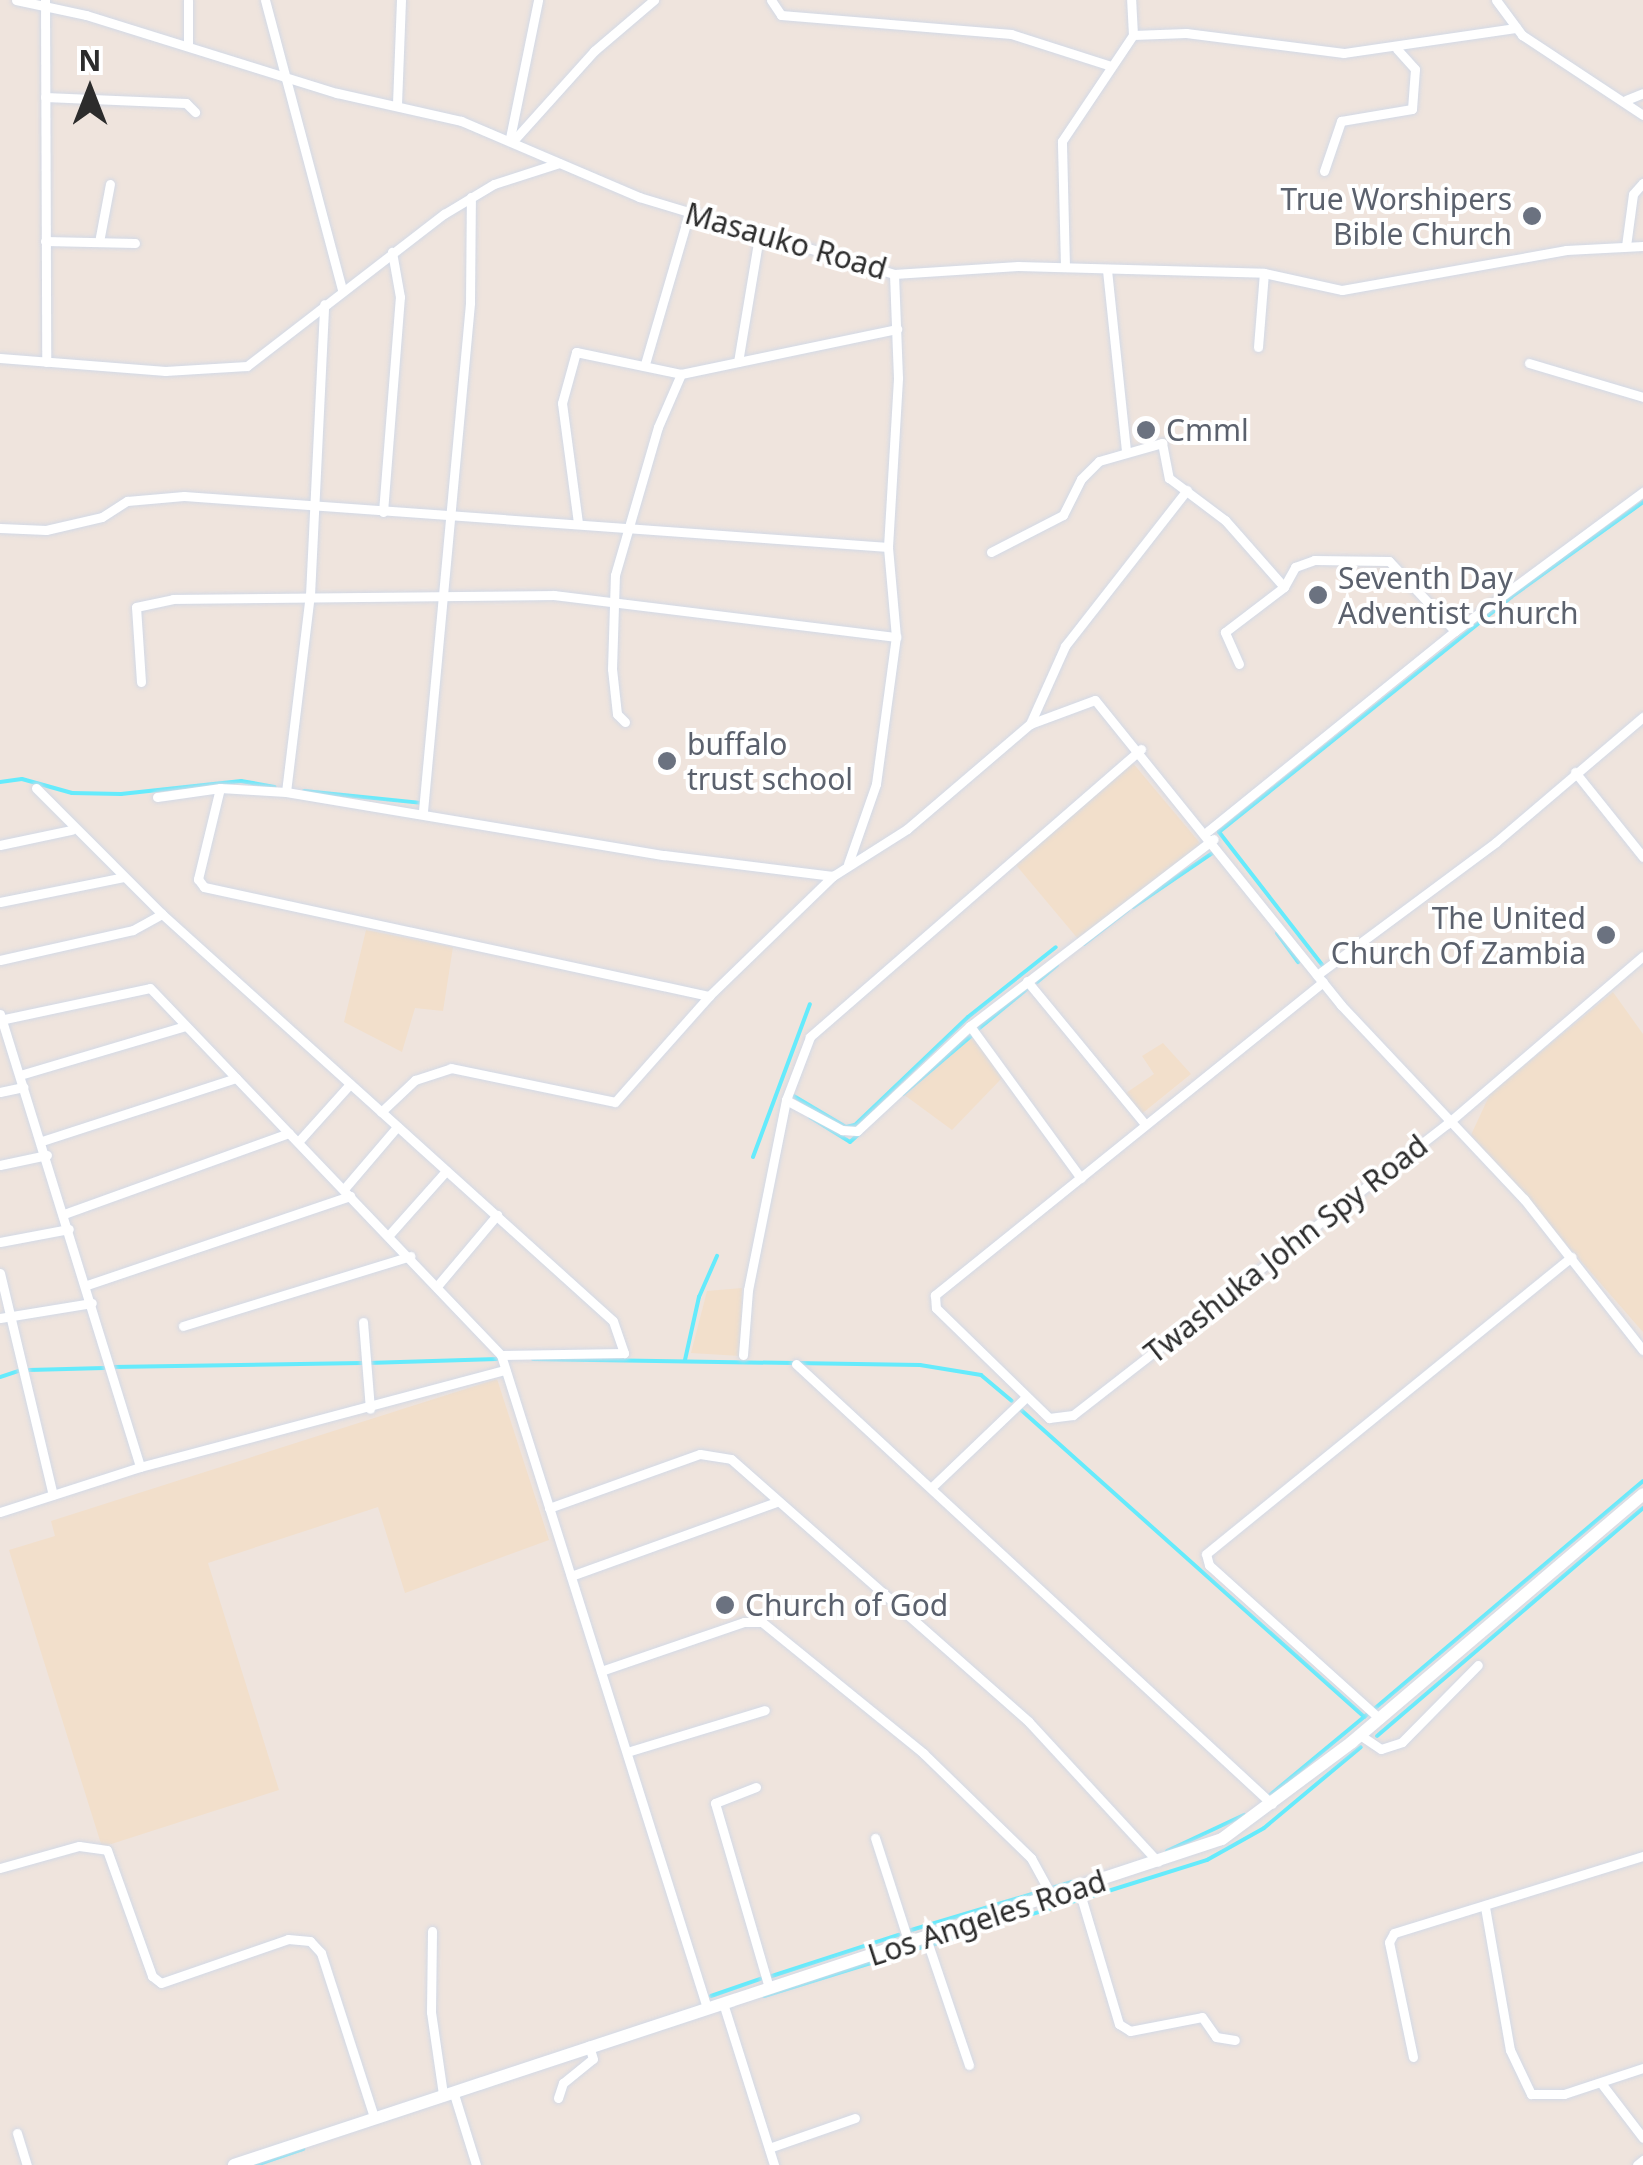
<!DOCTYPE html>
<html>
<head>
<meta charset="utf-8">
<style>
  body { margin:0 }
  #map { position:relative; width:1643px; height:2165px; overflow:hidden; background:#efe4dd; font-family:"Noto Sans",sans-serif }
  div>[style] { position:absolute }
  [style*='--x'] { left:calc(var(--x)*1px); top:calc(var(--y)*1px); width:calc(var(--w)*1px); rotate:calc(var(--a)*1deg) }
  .education>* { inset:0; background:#f2dfcb; transform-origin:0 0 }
  .stream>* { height:4px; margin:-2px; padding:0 2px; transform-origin:2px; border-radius:2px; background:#65ebfc }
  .roads { filter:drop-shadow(0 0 2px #d2d9e6) drop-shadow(0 0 2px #d2d9e6) }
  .street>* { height:9px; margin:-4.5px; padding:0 4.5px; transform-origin:4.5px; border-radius:4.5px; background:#fff }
  .secondary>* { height:12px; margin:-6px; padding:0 6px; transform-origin:6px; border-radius:6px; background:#fff }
  .dots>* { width:28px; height:28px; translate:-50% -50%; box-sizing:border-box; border:5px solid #fff; border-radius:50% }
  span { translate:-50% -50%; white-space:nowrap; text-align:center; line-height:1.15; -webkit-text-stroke:8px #fff; paint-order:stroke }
  .worship-label { font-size:30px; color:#5b616d }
  .right { translate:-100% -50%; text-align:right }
  .left { translate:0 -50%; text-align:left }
  .street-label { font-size:30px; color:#2c2c2c }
  .north { position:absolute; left:40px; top:40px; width:100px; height:100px; -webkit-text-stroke:8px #fff; paint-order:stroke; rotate:0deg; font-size:28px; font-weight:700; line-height:40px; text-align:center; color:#2c2c2c }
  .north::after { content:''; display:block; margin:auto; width:35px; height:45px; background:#2c2c2c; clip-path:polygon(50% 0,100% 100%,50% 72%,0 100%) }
</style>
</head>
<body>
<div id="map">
  <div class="education">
    <i style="left:1132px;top:762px;width:109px;height:155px;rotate:50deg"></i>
    <i style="clip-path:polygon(366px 930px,453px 947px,443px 1011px,415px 1008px,402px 1052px,344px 1022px)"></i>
    <i style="clip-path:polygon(1613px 992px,1643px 1034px,1643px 1332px,1471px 1135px,1490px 1094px)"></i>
    <i style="clip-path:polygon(973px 1036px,1002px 1078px,952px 1130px,903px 1094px)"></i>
    <i style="clip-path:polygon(1163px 1043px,1191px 1074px,1139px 1116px,1123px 1095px,1154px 1074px,1142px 1056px)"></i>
    <i style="clip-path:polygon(742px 1288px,740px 1356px,691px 1353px,707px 1291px)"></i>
    <i style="clip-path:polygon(497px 1379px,549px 1540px,405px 1593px,378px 1507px,208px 1563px,279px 1790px,102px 1847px,9px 1550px,55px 1536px,51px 1521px)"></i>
  </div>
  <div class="stream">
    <i style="--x:0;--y:782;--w:22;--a:-8"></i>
    <i style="--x:22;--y:779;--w:52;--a:15.6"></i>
    <i style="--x:72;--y:793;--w:49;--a:1.2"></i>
    <i style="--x:121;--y:794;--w:121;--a:-6.2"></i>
    <i style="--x:241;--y:781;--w:34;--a:10"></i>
    <i style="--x:304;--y:791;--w:120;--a:5.8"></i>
    <i style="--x:1133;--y:907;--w:98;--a:-34.2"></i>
    <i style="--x:1277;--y:933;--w:36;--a:54"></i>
    <i style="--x:1084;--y:944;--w:56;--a:-37.7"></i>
    <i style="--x:1323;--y:966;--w:170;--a:-127.8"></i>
    <i style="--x:1219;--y:832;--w:375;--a:-38.8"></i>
    <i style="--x:1511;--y:597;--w:163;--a:-35.7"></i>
    <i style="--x:1037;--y:982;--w:26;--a:-40"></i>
    <i style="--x:977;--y:1030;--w:66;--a:-39.5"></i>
    <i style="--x:903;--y:1094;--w:91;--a:-40.5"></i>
    <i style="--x:792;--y:1095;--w:63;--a:30.7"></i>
    <i style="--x:846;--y:1127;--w:9;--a:-13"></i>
    <i style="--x:855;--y:1125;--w:156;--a:-43.7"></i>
    <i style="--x:968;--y:1017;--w:112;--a:-38.5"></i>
    <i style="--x:810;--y:1117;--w:47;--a:32"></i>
    <i style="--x:850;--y:1142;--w:12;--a:-42"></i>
    <i style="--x:753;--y:1157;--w:163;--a:-69.6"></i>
    <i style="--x:533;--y:1359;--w:387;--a:0.9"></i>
    <i style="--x:920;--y:1365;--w:62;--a:9.3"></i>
    <i style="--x:981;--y:1375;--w:40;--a:40"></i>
    <i style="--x:685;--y:1360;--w:65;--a:-77.5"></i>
    <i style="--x:699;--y:1297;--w:45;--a:-66.3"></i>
    <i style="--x:368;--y:1363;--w:129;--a:-1.8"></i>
    <i style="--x:112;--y:1367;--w:250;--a:-0.9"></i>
    <i style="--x:29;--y:1370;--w:75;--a:-1.5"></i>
    <i style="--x:0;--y:1377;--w:22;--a:-18"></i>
    <i style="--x:1020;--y:1409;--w:462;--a:41.8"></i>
    <i style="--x:1373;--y:1710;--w:354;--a:-40.3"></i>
    <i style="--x:1377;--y:1736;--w:350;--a:-40.6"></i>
    <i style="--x:1270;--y:1795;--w:130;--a:-39.7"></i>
    <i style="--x:1167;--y:1851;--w:85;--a:-25.1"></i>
    <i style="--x:1052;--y:1888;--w:21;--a:-17"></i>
    <i style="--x:1089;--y:1897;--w:124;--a:-17.4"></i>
    <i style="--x:1207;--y:1860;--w:65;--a:-29.3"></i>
    <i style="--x:1264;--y:1828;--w:126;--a:-39.9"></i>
    <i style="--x:908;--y:1931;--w:140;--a:-16.6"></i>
    <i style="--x:931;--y:1945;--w:151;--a:-17"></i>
    <i style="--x:772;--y:1976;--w:133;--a:-18"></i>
    <i style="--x:711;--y:1996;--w:58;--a:-19.1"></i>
    <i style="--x:764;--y:1996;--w:170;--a:-17.2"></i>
    <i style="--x:256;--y:2165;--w:50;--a:-18.8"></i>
  </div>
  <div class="roads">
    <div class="street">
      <i style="--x:16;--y:0;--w:72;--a:12.1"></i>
      <i style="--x:86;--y:15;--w:263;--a:17.3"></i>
      <i style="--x:337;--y:93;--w:127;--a:12.7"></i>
      <i style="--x:461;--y:121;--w:194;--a:23.1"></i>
      <i style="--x:639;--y:197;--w:266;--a:16.8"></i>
      <i style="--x:894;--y:274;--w:124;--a:-3.7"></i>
      <i style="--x:1018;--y:266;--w:246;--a:1.6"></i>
      <i style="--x:1264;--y:273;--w:80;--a:12.3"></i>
      <i style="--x:1342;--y:290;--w:228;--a:-10.1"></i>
      <i style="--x:1566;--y:250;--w:77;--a:-3"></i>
      <i style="--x:45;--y:0;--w:362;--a:89.8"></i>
      <i style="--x:188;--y:0;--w:45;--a:90"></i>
      <i style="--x:265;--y:0;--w:299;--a:75.1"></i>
      <i style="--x:771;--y:0;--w:18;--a:56"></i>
      <i style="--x:781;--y:15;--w:231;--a:4.7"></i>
      <i style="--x:1011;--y:34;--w:105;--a:17.7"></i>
      <i style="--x:1496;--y:0;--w:44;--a:53.4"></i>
      <i style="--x:1522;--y:35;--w:145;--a:33.5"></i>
      <i style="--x:1133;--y:35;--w:53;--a:-2.2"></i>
      <i style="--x:1186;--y:33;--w:159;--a:7.2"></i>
      <i style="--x:1344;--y:53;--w:174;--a:-8.3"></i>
      <i style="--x:45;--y:97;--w:141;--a:2.4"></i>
      <i style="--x:186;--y:103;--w:13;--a:45"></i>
      <i style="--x:1626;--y:100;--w:18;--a:-22"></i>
      <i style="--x:397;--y:104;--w:104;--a:-87.8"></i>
      <i style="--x:510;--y:138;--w:141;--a:-78.5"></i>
      <i style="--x:514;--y:140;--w:120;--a:-48"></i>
      <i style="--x:594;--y:51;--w:79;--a:-40.4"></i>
      <i style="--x:1324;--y:171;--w:53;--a:-71.2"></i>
      <i style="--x:1341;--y:121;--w:72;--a:-9.6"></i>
      <i style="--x:1412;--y:109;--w:40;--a:-85.7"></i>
      <i style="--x:1415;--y:69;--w:27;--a:-132"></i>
      <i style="--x:45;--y:241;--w:90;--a:1.3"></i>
      <i style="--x:99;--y:242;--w:59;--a:-79.3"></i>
      <i style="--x:1626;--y:246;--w:52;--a:-82.3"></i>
      <i style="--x:1633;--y:194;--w:15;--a:-48"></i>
      <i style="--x:1065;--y:267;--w:126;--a:-91.4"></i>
      <i style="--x:1062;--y:141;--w:128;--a:-56.2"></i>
      <i style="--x:1133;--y:35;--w:35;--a:-93"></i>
      <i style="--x:1107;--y:270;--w:183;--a:84"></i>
      <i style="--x:1258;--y:347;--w:74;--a:-85.4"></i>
      <i style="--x:0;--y:358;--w:166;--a:4.5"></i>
      <i style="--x:165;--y:371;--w:82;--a:-3.5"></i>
      <i style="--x:247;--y:366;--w:249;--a:-37.7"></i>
      <i style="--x:444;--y:214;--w:58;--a:-31"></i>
      <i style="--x:494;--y:184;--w:68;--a:-17.9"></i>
      <i style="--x:738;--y:362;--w:127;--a:-80.5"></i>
      <i style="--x:1529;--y:363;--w:119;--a:16.6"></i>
      <i style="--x:645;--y:364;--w:156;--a:-73.7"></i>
      <i style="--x:383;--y:512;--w:216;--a:-85.5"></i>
      <i style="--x:400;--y:297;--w:46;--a:-100.1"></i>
      <i style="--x:578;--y:523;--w:121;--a:-97.6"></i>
      <i style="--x:562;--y:403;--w:53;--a:-74.6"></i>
      <i style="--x:576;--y:352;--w:107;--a:11.8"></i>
      <i style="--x:681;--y:374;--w:221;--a:-11.8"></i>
      <i style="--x:0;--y:528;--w:46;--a:2.5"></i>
      <i style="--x:46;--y:530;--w:57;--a:-13.1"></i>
      <i style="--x:102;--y:517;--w:30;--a:-33"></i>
      <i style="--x:127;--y:501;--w:57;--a:-5"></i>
      <i style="--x:184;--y:496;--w:706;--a:4.14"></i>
      <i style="--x:991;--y:552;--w:81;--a:-27.2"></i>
      <i style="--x:1063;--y:515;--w:40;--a:-63.4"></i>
      <i style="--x:1081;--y:479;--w:25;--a:-45"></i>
      <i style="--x:1099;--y:461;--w:66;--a:-15.9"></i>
      <i style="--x:1162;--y:443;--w:36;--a:79"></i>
      <i style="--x:1169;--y:478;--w:70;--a:36.9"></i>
      <i style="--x:1225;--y:520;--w:89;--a:48.6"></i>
      <i style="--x:1239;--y:664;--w:35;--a:-114"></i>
      <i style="--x:1225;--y:632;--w:74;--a:-37.3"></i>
      <i style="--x:1284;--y:587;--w:23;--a:-61"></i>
      <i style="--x:1295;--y:567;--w:20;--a:-20"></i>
      <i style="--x:1314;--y:560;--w:75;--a:0.8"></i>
      <i style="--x:1389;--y:561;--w:96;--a:46.7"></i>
      <i style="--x:141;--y:682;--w:75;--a:-93.8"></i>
      <i style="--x:136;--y:607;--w:38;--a:-12"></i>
      <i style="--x:173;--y:599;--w:381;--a:-0.6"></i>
      <i style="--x:554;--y:595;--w:345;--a:7"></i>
      <i style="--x:625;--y:722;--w:11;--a:-135"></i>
      <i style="--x:617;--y:714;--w:45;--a:-96.3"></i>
      <i style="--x:612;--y:669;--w:94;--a:-88.2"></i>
      <i style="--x:615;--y:575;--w:154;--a:-73.8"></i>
      <i style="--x:658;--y:427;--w:58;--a:-66.5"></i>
      <i style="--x:1030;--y:724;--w:85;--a:-65.8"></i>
      <i style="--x:1065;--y:646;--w:198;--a:-52"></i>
      <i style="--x:1141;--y:749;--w:439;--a:139"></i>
      <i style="--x:810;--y:1037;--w:67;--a:110.9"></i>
      <i style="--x:786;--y:1100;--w:64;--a:28.2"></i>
      <i style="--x:842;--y:1130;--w:15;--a:4"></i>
      <i style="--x:857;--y:1131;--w:154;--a:-42.9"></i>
      <i style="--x:970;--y:1026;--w:307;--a:-37.5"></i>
      <i style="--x:1575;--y:772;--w:109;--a:51.3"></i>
      <i style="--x:36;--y:788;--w:178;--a:45"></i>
      <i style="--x:162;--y:914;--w:607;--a:42.06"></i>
      <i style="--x:613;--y:1321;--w:34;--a:71"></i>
      <i style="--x:624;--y:1353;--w:123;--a:179.1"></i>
      <i style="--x:220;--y:788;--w:94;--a:103.6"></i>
      <i style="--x:198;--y:879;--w:10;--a:53"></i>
      <i style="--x:204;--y:887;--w:517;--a:12.18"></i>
      <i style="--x:286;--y:792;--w:198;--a:-83.1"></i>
      <i style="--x:310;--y:595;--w:291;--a:-87.2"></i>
      <i style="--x:157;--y:797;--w:64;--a:-8.1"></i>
      <i style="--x:220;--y:788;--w:66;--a:3.5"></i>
      <i style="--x:286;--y:792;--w:383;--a:9.5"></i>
      <i style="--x:664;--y:855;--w:170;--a:7.1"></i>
      <i style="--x:833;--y:876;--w:88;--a:-32.4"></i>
      <i style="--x:907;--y:829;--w:162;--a:-40.5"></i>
      <i style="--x:1030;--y:724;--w:69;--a:-20.3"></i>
      <i style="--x:1095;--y:700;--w:392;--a:51.1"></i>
      <i style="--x:1341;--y:1005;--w:267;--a:46.7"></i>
      <i style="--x:1524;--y:1199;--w:192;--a:51.8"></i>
      <i style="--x:423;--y:811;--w:510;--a:-84.71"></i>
      <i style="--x:470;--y:303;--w:106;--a:-89.5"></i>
      <i style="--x:1208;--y:831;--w:318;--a:-39"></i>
      <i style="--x:1455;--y:631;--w:234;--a:-36.5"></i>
      <i style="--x:0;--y:845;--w:73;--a:-11.9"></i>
      <i style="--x:848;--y:864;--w:85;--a:-70.7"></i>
      <i style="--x:876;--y:784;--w:148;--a:-82.3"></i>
      <i style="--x:896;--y:637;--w:90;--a:-95.1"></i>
      <i style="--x:888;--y:547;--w:169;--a:-86.6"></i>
      <i style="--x:898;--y:378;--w:104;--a:-92.2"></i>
      <i style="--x:0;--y:902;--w:126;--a:-11.4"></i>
      <i style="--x:0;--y:960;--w:136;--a:-12.7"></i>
      <i style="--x:133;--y:930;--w:33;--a:-29"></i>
      <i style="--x:1317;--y:975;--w:223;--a:-36.6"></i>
      <i style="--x:1496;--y:842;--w:193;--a:-40.4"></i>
      <i style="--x:1027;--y:981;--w:185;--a:50.5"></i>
      <i style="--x:1323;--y:982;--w:499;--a:141.1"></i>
      <i style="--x:935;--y:1295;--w:13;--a:86"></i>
      <i style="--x:936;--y:1308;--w:158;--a:44.2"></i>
      <i style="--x:1049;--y:1418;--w:24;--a:-7"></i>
      <i style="--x:1073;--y:1415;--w:474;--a:-37.9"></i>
      <i style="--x:1447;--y:1124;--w:258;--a:-40.6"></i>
      <i style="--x:0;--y:1014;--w:474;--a:72.8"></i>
      <i style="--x:0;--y:1020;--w:153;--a:-12"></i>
      <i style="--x:150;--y:988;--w:508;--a:46.28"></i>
      <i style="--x:501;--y:1355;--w:685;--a:72.49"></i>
      <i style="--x:970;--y:1026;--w:188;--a:53.9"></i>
      <i style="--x:20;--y:1075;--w:172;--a:-16.5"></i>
      <i style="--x:0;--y:1092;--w:24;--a:-12"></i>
      <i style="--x:381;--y:1112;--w:47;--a:-43.3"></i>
      <i style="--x:415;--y:1080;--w:38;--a:-18"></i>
      <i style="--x:451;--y:1068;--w:167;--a:11.7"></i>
      <i style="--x:615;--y:1102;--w:142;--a:-48.4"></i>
      <i style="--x:709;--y:996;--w:173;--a:-44.1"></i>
      <i style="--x:42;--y:1141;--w:204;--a:-18"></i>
      <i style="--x:298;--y:1142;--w:78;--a:-48.1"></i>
      <i style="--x:0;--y:1165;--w:48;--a:-12"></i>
      <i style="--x:344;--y:1189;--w:82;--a:-49.5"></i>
      <i style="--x:64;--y:1214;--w:239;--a:-19.8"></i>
      <i style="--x:389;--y:1235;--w:86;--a:-48.3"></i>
      <i style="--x:0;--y:1242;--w:70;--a:-10.7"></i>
      <i style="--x:0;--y:1273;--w:228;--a:76.6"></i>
      <i style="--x:87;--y:1285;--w:278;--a:-18.7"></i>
      <i style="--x:438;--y:1285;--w:92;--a:-49.9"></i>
      <i style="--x:0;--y:1318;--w:93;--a:-9.3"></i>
      <i style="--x:363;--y:1322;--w:87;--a:85.4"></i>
      <i style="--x:183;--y:1326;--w:238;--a:-17.1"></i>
      <i style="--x:743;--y:1355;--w:65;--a:-85.6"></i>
      <i style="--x:748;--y:1290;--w:194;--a:-78.7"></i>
      <i style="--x:796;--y:1364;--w:648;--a:42.75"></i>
      <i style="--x:933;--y:1486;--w:129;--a:-43.7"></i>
      <i style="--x:549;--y:1508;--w:160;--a:-19.7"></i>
      <i style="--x:700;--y:1454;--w:31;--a:9"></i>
      <i style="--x:731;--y:1459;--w:397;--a:41.4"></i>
      <i style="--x:1029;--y:1722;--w:190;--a:47.3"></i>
      <i style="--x:0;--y:1512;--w:147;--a:-17.8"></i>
      <i style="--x:140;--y:1467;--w:378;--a:-14.9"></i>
      <i style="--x:571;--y:1576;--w:219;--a:-19.8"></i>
      <i style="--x:601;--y:1671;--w:151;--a:-18.9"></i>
      <i style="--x:744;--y:1622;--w:18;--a:0"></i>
      <i style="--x:762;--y:1622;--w:208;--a:39.1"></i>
      <i style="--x:923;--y:1753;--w:151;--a:44.2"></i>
      <i style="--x:1031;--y:1858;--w:46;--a:61.2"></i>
      <i style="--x:1380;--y:1719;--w:230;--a:-138"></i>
      <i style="--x:1209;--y:1565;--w:11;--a:-105"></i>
      <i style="--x:1206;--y:1554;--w:471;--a:-39.1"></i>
      <i style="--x:1360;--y:1735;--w:25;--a:34"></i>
      <i style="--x:1381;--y:1749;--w:22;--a:-18"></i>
      <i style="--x:1402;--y:1742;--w:108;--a:-45.4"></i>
      <i style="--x:627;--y:1752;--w:144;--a:-16.9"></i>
      <i style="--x:756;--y:1787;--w:44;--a:158.7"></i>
      <i style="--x:715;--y:1803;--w:193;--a:73.7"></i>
      <i style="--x:875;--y:1838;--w:110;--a:72.1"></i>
      <i style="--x:0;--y:1868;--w:82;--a:-15.6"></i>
      <i style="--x:79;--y:1846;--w:28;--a:8"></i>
      <i style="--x:107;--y:1850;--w:134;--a:70.3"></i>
      <i style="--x:152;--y:1976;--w:11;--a:38"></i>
      <i style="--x:161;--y:1983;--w:134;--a:-19.1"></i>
      <i style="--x:288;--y:1939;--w:22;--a:5"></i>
      <i style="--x:310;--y:1941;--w:16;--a:47"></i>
      <i style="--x:321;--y:1953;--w:172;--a:72.1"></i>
      <i style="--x:1079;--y:1890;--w:140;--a:73.4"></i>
      <i style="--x:1119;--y:2024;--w:13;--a:32"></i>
      <i style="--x:1130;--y:2031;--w:73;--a:-11"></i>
      <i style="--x:1202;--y:2017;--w:24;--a:55"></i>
      <i style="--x:1216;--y:2037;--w:19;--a:9"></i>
      <i style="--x:1485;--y:1907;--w:145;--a:80.1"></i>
      <i style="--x:1510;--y:2050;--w:49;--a:64.5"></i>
      <i style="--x:1531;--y:2094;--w:33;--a:0"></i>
      <i style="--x:1564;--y:2094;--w:83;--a:-18.2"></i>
      <i style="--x:432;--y:1931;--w:81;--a:90.7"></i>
      <i style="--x:431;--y:2012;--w:83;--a:81.7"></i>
      <i style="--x:926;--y:1938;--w:134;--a:71.3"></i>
      <i style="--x:723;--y:2003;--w:170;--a:72.5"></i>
      <i style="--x:1413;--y:2057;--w:117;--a:-101.8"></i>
      <i style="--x:1389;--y:1942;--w:10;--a:-61"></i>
      <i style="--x:1394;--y:1933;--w:261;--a:-17.2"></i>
      <i style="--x:1601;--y:2083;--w:69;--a:52.6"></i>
      <i style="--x:453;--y:2091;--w:77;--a:72.7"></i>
      <i style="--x:558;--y:2098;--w:16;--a:-72"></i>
      <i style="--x:563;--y:2083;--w:38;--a:-39"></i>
      <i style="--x:593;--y:2059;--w:14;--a:-107"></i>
      <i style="--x:17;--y:2133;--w:34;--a:73"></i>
      <i style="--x:769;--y:2148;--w:91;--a:-19.2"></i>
      <i style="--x:1637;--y:2165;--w:8;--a:-40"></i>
    </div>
    <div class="secondary">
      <i style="--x:234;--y:2165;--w:1040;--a:-18.26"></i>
      <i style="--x:1222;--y:1839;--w:162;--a:-36.7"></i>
      <i style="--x:1352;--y:1742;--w:382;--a:-40.4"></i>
    </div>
  </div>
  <div class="dots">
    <i style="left:1532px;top:216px;background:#6b7280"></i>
    <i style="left:1146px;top:430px;background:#6b7280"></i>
    <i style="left:1318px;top:595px;background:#6b7280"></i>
    <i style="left:667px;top:761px;background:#6b7280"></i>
    <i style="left:1606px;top:935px;background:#6b7280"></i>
    <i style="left:725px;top:1605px;background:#6b7280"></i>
  </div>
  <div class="worship-label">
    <span class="right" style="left:1512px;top:216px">True Worshipers<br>Bible Church</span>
    <span class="left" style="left:1166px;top:430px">Cmml</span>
    <span class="left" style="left:1338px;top:595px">Seventh Day<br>Adventist Church</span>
    <span class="left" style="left:687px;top:761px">buffalo<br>trust school</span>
    <span class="right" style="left:1586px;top:935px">The United<br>Church Of Zambia</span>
    <span class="left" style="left:745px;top:1605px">Church of God</span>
  </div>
  <div class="street-label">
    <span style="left:786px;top:241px;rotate:16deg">Masauko Road</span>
    <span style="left:1286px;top:1249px;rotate:-38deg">Twashuka John Spy Road</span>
    <span style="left:987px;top:1918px;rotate:-18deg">Los Angeles Road</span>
  </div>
  <div class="north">N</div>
</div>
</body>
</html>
